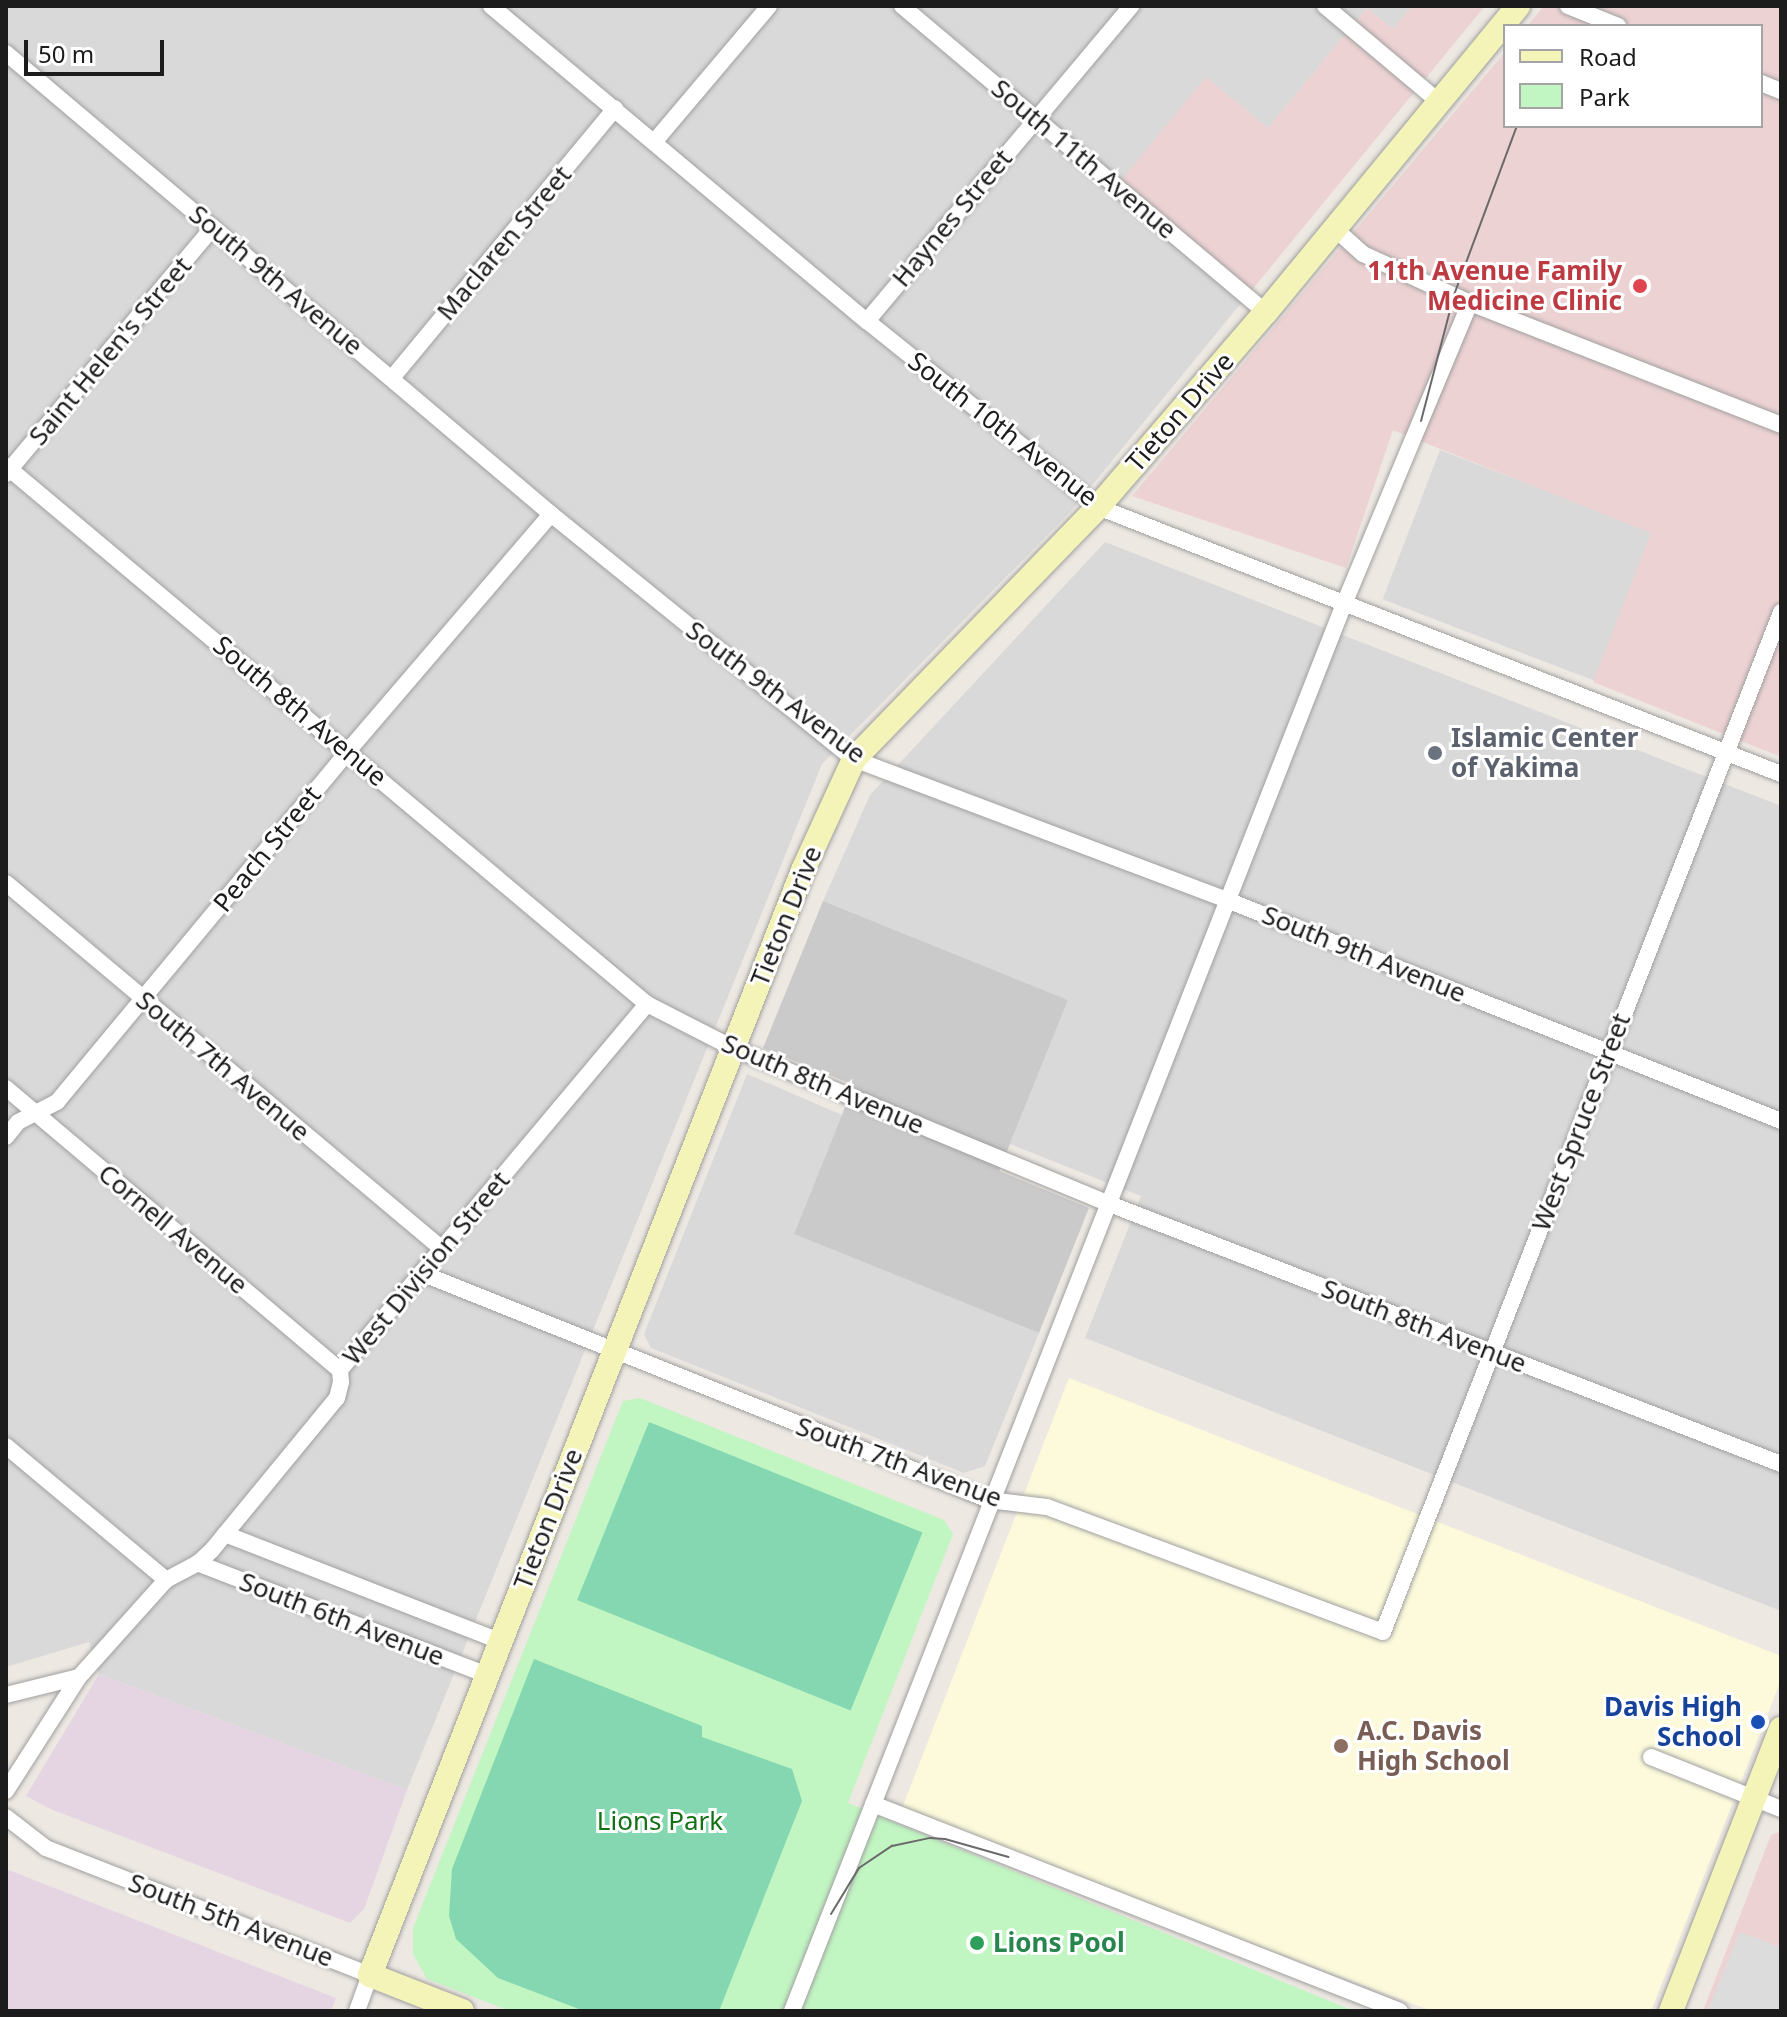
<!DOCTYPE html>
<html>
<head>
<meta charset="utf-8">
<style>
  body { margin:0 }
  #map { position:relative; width:1787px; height:2017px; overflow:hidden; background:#ede8e2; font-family:"Noto Sans",sans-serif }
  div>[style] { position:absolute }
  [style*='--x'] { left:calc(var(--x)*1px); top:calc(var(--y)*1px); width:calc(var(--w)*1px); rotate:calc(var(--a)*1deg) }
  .residential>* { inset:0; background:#dad9d9; transform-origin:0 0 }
  .commercial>* { inset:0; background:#edd2d3 }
  .industrial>* { inset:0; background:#e5d5e3 }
  .education>* { inset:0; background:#fcfadb }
  .religious>* { inset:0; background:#cacaca }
  .park>* { inset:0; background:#c1f5c2 }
  .pitch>* { inset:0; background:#85d7b2; transform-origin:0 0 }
  .parking>* { inset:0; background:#dcdcdc }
  .roads { filter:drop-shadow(0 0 2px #a0a0a0) drop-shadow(0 0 2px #a0a0a0) }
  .street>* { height:16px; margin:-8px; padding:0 8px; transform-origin:8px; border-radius:8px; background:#fff }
  .secondary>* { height:24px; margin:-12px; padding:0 12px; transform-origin:12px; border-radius:12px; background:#f4f4b9 }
  .tram>* { height:2px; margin:-1px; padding:0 1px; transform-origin:1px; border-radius:1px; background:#6a6a6a }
  .dots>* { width:22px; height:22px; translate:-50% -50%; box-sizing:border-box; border:4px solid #fff; border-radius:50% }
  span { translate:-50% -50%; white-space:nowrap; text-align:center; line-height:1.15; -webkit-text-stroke:6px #fff; paint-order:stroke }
  .street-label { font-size:26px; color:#1c1c1c }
  .health-label { font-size:26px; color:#be3a42; font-weight:700 }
  .right { translate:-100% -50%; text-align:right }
  .worship-label { font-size:26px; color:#5b616d; font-weight:700 }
  .left { translate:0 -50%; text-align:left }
  .transit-label { font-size:26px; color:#164399; font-weight:700 }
  .education-label { font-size:26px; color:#785e54; font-weight:700 }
  .park-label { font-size:26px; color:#137115 }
  .leisure-label { font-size:26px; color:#27864d; font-weight:700 }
  .frame { position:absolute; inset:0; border:8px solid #1c1c1c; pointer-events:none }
  .legend { position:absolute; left:1503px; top:24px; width:260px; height:104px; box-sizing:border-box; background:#fff; border:2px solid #a4a4a4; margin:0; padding:10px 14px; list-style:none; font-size:24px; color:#1c1c1c }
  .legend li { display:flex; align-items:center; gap:16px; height:40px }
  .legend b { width:40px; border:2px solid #a4a4a4 }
  .scale { position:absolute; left:24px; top:40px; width:140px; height:36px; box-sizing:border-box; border:4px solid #1c1c1c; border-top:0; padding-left:10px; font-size:24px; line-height:28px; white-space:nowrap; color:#1c1c1c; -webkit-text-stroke:6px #fff; paint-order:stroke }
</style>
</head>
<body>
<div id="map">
  <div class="residential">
    <i style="clip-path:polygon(6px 6px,1412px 6px,1393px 29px,1367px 8px,1268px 128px,1207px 78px,1111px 195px,1242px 302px,1071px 511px,822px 764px,407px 1790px,99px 1674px,89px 1642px,6px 1667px)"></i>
    <i style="left:1440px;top:450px;width:228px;height:160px;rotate:21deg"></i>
    <i style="clip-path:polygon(1105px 542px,1781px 806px,1781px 1611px,1085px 1338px,1141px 1196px,1010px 1144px,1068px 1000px,823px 901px,870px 795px)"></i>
    <i style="clip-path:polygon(747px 1074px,842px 1115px,794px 1234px,1039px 1333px,985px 1466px,964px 1473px,651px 1348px,644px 1334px)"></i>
  </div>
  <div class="commercial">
    <i style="clip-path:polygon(1412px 6px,1485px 6px,1242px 302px,1110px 194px,1206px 77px,1268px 128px,1367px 8px,1393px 29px)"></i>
    <i style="clip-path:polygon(1544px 6px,1781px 6px,1781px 757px,1593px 682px,1651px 533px,1393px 430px,1346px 568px,1132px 496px,1505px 52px,1505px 126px,1761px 126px,1761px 26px,1527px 26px)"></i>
    <i style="clip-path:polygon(1781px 1831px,1781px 2011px,1703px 2011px,1771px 1835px)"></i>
  </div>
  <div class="industrial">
    <i style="clip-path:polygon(99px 1674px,407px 1790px,364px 1909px,350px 1923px,53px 1810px,26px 1796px)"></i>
    <i style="clip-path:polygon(6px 1869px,336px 1998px,331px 2011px,6px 2011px)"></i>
  </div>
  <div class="education">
    <i style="clip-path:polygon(1069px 1378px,1781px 1656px,1781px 1680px,1651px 2011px,1432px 2011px,901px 1811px)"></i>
  </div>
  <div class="religious">
    <i style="clip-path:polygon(823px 901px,1068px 1000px,999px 1171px,1089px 1208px,1039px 1333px,794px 1234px,854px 1085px,763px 1048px)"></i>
  </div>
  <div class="park">
    <i style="clip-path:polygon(640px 1398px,944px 1520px,953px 1534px,848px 1803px,1354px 2011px,510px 2011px,427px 1979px,413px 1954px,413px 1928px,623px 1401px)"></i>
  </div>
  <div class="pitch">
    <i style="left:649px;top:1422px;width:295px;height:192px;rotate:22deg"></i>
    <i style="clip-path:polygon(534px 1659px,702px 1726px,702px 1737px,792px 1769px,802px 1801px,719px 2011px,584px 2011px,498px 1978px,456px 1939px,449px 1916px,452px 1869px)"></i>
  </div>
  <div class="parking">
    <i style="clip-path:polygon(1740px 1932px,1777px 1946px,1781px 1937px,1781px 2011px,1707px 2011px)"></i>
  </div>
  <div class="roads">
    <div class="street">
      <i style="--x:491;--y:6;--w:491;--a:40"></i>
      <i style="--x:867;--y:321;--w:297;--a:38.8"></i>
      <i style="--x:1098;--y:507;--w:733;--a:21.35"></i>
      <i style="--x:902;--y:6;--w:476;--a:40.1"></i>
      <i style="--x:1325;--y:6;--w:148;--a:40.1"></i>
      <i style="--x:1568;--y:6;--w:54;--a:21.8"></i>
      <i style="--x:6;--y:53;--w:714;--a:40.23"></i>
      <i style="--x:551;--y:514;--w:390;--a:39"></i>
      <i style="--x:854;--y:759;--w:399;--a:20.7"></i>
      <i style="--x:1227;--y:900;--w:596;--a:21.75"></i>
      <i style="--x:1761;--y:83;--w:22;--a:22"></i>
      <i style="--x:655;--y:141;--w:177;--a:-49.8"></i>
      <i style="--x:1333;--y:227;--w:40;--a:42"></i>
      <i style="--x:1363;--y:254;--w:118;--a:24.6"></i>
      <i style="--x:1470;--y:303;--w:334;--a:21.4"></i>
      <i style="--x:867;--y:321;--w:411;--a:-50"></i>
      <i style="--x:392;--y:378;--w:350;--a:-50.4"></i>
      <i style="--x:6;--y:466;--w:837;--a:40.01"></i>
      <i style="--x:647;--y:1004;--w:97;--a:27.1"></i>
      <i style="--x:733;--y:1048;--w:405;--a:22.5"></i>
      <i style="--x:1107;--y:1203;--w:723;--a:21.17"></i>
      <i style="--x:6;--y:474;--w:322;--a:-50"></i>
      <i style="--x:6;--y:883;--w:568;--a:40"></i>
      <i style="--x:6;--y:1088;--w:437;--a:40.2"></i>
      <i style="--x:6;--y:1137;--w:19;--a:-51"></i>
      <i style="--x:18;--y:1122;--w:44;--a:-27.1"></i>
      <i style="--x:57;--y:1102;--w:456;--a:-50.3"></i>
      <i style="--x:348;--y:751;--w:312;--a:-49.4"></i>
      <i style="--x:421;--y:1273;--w:612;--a:21.78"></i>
      <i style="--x:989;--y:1500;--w:58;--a:6.9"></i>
      <i style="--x:1047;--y:1507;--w:358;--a:20.4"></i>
      <i style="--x:1383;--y:1632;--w:1095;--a:-68.68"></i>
      <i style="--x:6;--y:1446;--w:209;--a:39.9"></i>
      <i style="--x:225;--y:1534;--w:295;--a:21.3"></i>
      <i style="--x:197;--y:1563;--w:311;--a:21.1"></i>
      <i style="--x:6;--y:1695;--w:75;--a:-13.9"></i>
      <i style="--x:1651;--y:1757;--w:140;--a:21.8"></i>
      <i style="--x:6;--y:1791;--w:135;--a:-57.4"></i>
      <i style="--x:79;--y:1677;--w:130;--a:-48.1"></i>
      <i style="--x:166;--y:1580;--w:36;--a:-28"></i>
      <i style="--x:198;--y:1563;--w:19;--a:-43"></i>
      <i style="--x:212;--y:1550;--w:197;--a:-50.6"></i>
      <i style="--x:337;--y:1398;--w:16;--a:-76"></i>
      <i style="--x:341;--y:1382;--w:12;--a:-95"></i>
      <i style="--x:340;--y:1370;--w:478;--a:-50"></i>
      <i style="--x:873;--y:1804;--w:566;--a:21.44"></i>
      <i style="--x:6;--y:1817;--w:51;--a:37.8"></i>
      <i style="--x:46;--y:1848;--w:348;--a:21.4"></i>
      <i style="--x:370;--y:1975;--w:38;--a:110"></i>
      <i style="--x:792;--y:2011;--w:1511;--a:-68.58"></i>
      <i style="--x:1344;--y:604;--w:326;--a:-67.3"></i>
    </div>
    <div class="secondary">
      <i style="--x:462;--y:2011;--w:99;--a:-158.6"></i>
      <i style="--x:370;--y:1975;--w:1187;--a:-68.6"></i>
      <i style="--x:803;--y:870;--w:122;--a:-65.3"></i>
      <i style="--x:854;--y:759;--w:351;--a:-45.9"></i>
      <i style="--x:1098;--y:507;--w:257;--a:-49.3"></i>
      <i style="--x:1266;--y:312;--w:396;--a:-50.5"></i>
      <i style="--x:1671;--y:2011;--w:303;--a:-68.7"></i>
    </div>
  </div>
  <div class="tram">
    <i style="--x:1421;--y:421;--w:130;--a:-75.3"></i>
    <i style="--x:1454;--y:295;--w:180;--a:-69.6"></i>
    <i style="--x:831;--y:1914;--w:54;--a:-58.7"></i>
    <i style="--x:859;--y:1868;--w:40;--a:-34"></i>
    <i style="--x:892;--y:1846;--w:39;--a:-12"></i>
    <i style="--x:930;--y:1838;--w:15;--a:4"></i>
    <i style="--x:945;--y:1839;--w:66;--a:15.9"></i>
  </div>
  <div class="dots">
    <i style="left:1640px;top:286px;background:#e0444e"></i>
    <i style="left:1435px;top:753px;background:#6b7280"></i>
    <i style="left:1758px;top:1722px;background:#1a4fb4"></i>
    <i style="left:1341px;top:1746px;background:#8d6e63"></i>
    <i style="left:977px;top:1943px;background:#2e9e5b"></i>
  </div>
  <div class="street-label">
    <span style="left:1084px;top:159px;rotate:40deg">South 11th Avenue</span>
    <span style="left:952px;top:218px;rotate:-50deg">Haynes Street</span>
    <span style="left:504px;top:243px;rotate:-50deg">Maclaren Street</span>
    <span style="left:276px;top:280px;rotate:40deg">South 9th Avenue</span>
    <span style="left:110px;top:351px;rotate:-50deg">Saint Helen's Street</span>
    <span style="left:1180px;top:412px;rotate:-49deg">Tieton Drive</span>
    <span style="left:1003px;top:429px;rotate:38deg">South 10th Avenue</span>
    <span style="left:776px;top:692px;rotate:37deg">South 9th Avenue</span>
    <span style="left:300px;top:711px;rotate:40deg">South 8th Avenue</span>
    <span style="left:267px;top:849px;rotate:-51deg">Peach Street</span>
    <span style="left:786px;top:916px;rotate:-68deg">Tieton Drive</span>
    <span style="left:1364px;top:954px;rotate:22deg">South 9th Avenue</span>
    <span style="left:223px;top:1066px;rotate:40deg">South 7th Avenue</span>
    <span style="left:823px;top:1084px;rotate:23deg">South 8th Avenue</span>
    <span style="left:1581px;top:1122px;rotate:-69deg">West Spruce Street</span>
    <span style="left:173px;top:1229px;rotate:40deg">Cornell Avenue</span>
    <span style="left:426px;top:1268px;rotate:-50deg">West Division Street</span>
    <span style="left:1424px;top:1326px;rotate:21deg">South 8th Avenue</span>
    <span style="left:899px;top:1462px;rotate:20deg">South 7th Avenue</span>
    <span style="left:548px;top:1519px;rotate:-69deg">Tieton Drive</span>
    <span style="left:342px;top:1619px;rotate:21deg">South 6th Avenue</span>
    <span style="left:231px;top:1920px;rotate:21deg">South 5th Avenue</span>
  </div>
  <div class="health-label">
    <span class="right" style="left:1622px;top:286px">11th Avenue Family<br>Medicine Clinic</span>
  </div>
  <div class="worship-label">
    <span class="left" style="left:1451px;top:753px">Islamic Center<br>of Yakima</span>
  </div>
  <div class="transit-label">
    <span class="right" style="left:1742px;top:1722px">Davis High<br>School</span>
  </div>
  <div class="education-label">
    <span class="left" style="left:1357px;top:1746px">A.C. Davis<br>High School</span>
  </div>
  <div class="park-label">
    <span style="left:660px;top:1821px">Lions Park</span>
  </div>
  <div class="leisure-label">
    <span class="left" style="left:993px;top:1943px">Lions Pool</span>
  </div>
  <div class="frame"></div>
  <ul class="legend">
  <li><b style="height:10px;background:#f4f4b9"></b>Road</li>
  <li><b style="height:22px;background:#c1f5c2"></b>Park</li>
  </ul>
  <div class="scale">50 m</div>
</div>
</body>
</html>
